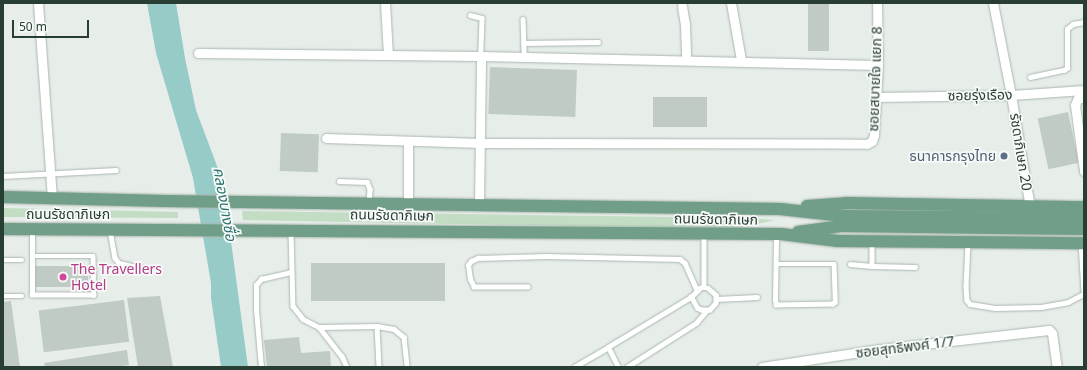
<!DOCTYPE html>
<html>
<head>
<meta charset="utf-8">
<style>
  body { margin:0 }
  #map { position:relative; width:1087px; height:370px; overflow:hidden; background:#e7eee9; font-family:"Noto Sans","Noto Sans Thai",sans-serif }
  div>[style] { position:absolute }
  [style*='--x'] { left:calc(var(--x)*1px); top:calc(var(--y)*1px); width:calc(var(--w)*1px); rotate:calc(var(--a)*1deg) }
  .green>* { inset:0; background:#c3dcc4 }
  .water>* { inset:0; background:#97cbc7 }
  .building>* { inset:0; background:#bfcbc4; transform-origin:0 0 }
  .roads { filter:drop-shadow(0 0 1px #aab6af) drop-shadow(0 0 1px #aab6af) }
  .service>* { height:4.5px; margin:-2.25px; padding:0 2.25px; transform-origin:2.25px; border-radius:2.25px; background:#fff }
  .minor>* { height:9px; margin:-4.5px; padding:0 4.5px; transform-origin:4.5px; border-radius:4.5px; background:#fff }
  .primary>* { height:12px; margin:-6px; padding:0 6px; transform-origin:6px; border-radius:6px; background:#719e88 }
  .dots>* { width:11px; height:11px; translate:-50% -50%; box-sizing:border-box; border:2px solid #f7faf8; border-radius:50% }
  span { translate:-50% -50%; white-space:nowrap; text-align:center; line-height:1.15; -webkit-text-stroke:3.5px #f7faf8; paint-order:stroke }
  .street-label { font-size:14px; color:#283e33 }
  .service-label { font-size:14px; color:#4e5e75 }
  .right { translate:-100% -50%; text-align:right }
  .hotel-label { font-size:14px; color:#b23c85 }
  .left { translate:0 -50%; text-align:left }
  .water-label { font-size:15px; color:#28736f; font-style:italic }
  .frame { position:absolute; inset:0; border:4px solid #283e33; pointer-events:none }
  .scale { position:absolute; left:12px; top:20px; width:77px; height:18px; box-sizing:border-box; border:2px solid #283e33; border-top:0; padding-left:5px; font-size:12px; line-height:14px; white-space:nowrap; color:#283e33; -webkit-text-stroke:3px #f7faf8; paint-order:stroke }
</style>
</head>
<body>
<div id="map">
  <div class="green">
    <i style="clip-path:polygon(3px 208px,178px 212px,178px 218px,3px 217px)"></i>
    <i style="clip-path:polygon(242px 211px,743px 218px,775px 220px,735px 229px,243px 220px)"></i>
  </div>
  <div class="water">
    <i style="clip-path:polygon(147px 3px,176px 3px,185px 58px,196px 110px,223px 182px,248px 367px,221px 367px,211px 298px,211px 283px,193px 178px,156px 53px)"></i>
  </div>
  <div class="building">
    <i style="left:808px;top:3px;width:21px;height:48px"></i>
    <i style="left:490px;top:67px;width:87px;height:47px;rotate:2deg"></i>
    <i style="left:653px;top:97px;width:54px;height:30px"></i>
    <i style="left:1068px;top:112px;width:52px;height:31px;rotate:78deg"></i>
    <i style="left:281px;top:133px;width:38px;height:38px;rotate:2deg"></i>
    <i style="left:311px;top:263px;width:134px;height:38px"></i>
    <i style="left:34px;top:266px;width:54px;height:21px"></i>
    <i style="clip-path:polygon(160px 296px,173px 367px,138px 367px,127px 298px)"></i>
    <i style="left:124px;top:300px;width:42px;height:86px;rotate:83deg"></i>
    <i style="clip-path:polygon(11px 301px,20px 367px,3px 367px,3px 302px)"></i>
    <i style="clip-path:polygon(299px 337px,301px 353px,330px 351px,331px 367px,267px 367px,264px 340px)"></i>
    <i style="clip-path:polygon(127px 350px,129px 365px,114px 367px,45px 367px,44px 363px)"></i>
  </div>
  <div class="roads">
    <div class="service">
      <i style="--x:470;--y:15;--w:12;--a:14"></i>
      <i style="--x:482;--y:18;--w:38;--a:92"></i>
      <i style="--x:523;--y:19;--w:38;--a:88"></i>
      <i style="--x:523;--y:43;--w:75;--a:-0.8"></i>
      <i style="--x:1030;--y:77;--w:35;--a:-12"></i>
      <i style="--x:1064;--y:70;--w:4;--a:-34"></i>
      <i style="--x:1067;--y:68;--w:39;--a:-90"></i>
      <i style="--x:1067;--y:29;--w:8;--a:-40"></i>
      <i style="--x:1073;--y:24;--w:11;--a:-10"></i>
      <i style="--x:3;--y:176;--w:113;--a:-3"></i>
      <i style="--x:339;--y:181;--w:28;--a:2"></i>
      <i style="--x:367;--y:182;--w:8;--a:67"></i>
      <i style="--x:370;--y:189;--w:14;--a:94"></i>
      <i style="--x:110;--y:230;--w:28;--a:80"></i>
      <i style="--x:115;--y:258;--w:6;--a:51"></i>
      <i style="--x:119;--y:263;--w:23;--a:13"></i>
      <i style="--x:291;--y:232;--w:74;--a:88.5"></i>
      <i style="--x:293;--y:306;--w:16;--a:52"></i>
      <i style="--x:303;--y:319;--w:18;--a:27"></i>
      <i style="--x:319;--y:327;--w:37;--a:52"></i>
      <i style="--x:342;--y:356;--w:12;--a:66"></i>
      <i style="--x:704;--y:235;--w:52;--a:90"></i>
      <i style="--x:872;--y:241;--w:25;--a:90"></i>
      <i style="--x:872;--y:266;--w:43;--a:1.3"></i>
      <i style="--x:968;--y:243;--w:44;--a:92.6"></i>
      <i style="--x:966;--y:287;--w:13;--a:86"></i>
      <i style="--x:967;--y:300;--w:5;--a:53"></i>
      <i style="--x:970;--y:304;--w:25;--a:9"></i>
      <i style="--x:995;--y:308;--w:46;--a:-1.2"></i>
      <i style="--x:1041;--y:307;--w:27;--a:-10"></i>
      <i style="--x:1068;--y:302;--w:18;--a:-27"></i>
      <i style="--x:1081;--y:243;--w:48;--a:86.4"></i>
      <i style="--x:32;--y:256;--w:61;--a:0"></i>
      <i style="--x:93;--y:256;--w:39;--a:89"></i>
      <i style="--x:94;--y:295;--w:62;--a:180"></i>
      <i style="--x:32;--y:295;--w:65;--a:-90"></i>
      <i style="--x:3;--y:260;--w:19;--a:0"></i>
      <i style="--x:776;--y:264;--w:58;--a:0"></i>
      <i style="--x:834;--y:264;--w:38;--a:88"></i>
      <i style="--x:835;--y:302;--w:3;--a:135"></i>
      <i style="--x:833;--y:304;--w:57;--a:179"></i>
      <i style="--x:776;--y:305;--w:5;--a:-101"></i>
      <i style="--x:775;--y:300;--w:66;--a:-89.1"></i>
      <i style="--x:850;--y:264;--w:22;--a:5"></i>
      <i style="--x:528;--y:287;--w:54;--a:180"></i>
      <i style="--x:474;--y:287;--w:9;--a:-117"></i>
      <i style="--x:470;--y:279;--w:14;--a:-98"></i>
      <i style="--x:468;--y:265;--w:5;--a:-53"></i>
      <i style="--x:471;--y:261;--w:8;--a:-23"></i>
      <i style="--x:478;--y:258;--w:67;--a:-1.7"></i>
      <i style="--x:545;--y:256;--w:135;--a:1.3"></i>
      <i style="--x:680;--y:259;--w:6;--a:39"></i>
      <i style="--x:685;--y:263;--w:30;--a:66"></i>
      <i style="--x:700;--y:288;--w:8;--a:0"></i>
      <i style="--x:708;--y:288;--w:11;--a:41"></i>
      <i style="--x:716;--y:295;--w:8;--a:90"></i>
      <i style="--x:716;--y:303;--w:9;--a:131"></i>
      <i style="--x:710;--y:310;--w:9;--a:180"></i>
      <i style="--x:701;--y:310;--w:4;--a:-153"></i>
      <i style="--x:697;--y:308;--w:13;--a:-119"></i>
      <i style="--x:691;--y:297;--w:13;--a:-45"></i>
      <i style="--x:3;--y:296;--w:19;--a:0"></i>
      <i style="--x:716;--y:299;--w:41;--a:-2.8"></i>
      <i style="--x:377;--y:326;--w:41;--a:87.2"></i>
      <i style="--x:319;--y:327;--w:58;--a:-1"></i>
      <i style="--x:377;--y:326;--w:17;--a:10"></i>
      <i style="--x:394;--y:329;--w:13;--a:39"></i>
      <i style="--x:404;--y:337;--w:30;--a:84"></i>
      <i style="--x:261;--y:367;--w:57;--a:-95"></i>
      <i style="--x:256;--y:310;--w:25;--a:-90"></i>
      <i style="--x:256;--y:285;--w:8;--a:-50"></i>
      <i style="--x:261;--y:279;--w:31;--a:-13"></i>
      <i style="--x:574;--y:367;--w:39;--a:-30"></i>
      <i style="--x:618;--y:367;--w:22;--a:-117"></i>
      <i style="--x:608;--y:347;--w:97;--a:-31.1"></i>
      <i style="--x:627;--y:367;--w:82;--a:-32.5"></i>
      <i style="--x:696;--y:323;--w:16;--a:-50"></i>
    </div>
    <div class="minor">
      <i style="--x:38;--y:3;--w:196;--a:85.9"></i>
      <i style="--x:385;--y:3;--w:52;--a:86.7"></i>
      <i style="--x:731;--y:3;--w:58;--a:80"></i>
      <i style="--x:993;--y:3;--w:94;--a:78.9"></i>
      <i style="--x:1011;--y:95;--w:114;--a:80.4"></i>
      <i style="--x:682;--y:6;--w:18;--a:81"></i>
      <i style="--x:685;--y:24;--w:36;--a:88"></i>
      <i style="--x:198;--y:53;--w:283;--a:0.6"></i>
      <i style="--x:481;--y:56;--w:397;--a:1.3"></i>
      <i style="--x:876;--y:97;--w:135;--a:-0.8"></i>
      <i style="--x:1011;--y:95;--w:73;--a:-3.9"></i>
      <i style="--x:1084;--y:98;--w:6;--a:180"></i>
      <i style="--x:1078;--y:98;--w:8;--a:113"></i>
      <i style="--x:1075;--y:105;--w:67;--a:82.2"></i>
      <i style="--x:326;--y:138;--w:154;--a:1.9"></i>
      <i style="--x:480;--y:143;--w:387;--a:0.1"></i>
      <i style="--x:867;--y:144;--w:6;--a:-31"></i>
      <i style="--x:872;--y:141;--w:6;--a:-72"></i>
      <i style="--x:874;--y:135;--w:70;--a:-86.7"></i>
      <i style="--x:878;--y:65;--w:62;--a:-90.9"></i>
      <i style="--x:408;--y:141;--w:63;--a:90"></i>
      <i style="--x:479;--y:205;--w:149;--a:-89.2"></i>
      <i style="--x:762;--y:367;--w:119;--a:-8.7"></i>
      <i style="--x:880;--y:349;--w:170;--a:-6.4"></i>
      <i style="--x:1049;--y:330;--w:4;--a:45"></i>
      <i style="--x:1052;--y:333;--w:34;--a:82"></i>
    </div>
    <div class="primary">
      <i style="--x:3;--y:197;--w:162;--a:1.4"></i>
      <i style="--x:165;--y:201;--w:615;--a:0.75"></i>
      <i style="--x:780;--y:209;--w:62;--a:6.4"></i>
      <i style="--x:842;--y:216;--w:242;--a:0.5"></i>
      <i style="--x:807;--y:206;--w:39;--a:-4"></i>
      <i style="--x:846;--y:203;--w:238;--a:1"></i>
      <i style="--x:3;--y:229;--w:778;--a:0.37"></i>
      <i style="--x:781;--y:234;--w:57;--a:7"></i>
      <i style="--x:838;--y:241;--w:246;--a:0.5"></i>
      <i style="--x:798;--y:232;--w:43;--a:-7.9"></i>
      <i style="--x:841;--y:226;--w:243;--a:0.7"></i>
    </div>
  </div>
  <div class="dots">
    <i style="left:1004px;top:156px;background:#5c6f8a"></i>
    <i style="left:63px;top:277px;background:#d1479c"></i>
  </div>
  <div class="street-label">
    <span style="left:875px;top:79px;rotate:-88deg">ซอยสบายใจ แยก 8</span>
    <span style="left:980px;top:95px;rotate:-1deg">ซอยรุ่งเรือง</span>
    <span style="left:1021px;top:152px;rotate:81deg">รัชดาภิเษก 20</span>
    <span style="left:68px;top:214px">ถนนรัชดาภิเษก</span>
    <span style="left:392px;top:215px;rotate:1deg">ถนนรัชดาภิเษก</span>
    <span style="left:716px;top:219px;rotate:1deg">ถนนรัชดาภิเษก</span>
    <span style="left:905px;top:347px;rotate:-7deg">ซอยสุทธิพงศ์ 1/7</span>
  </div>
  <div class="service-label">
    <span class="right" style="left:996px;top:156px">ธนาคารกรุงไทย</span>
  </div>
  <div class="hotel-label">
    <span class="left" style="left:71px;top:277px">The Travellers<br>Hotel</span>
  </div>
  <div class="water-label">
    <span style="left:225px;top:204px;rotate:80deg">คลองบางซื่อ</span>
  </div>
  <div class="frame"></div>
  <div class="scale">50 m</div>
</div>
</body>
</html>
